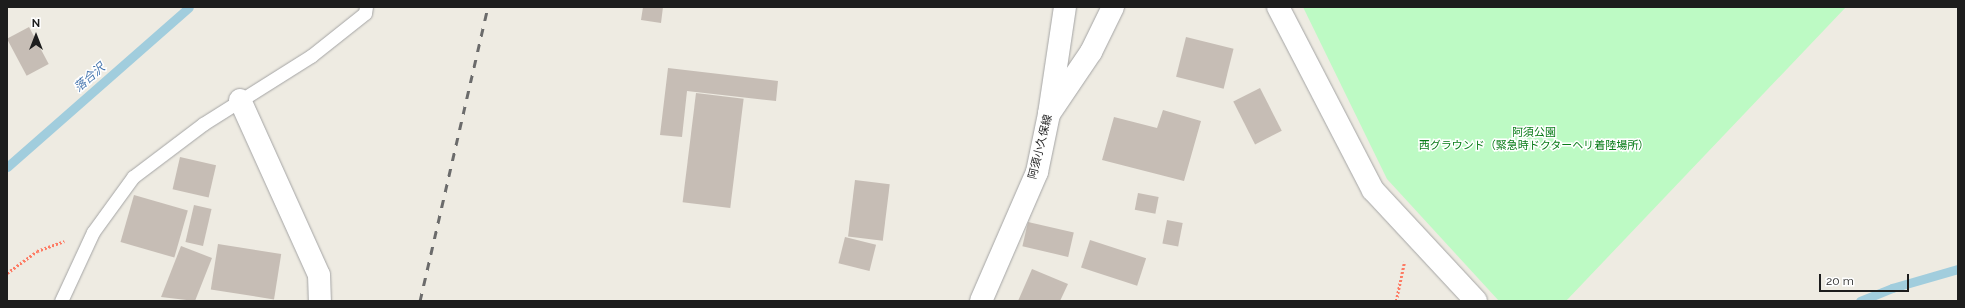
<!DOCTYPE html>
<html>
<head>
<meta charset="utf-8">
<style>
  body { margin:0 }
  #map { position:relative; width:1965px; height:308px; overflow:hidden; background:#eeebe2; font-family:Raleway,"Noto Sans JP",sans-serif }
  div>[style] { position:absolute }
  [style*='--x'] { left:calc(var(--x)*1px); top:calc(var(--y)*1px); width:calc(var(--w)*1px); rotate:calc(var(--a)*1deg) }
  .park>* { inset:0; background:#bdfac4 }
  .stream>* { height:9px; margin:-4.5px; padding:0 4.5px; transform-origin:4.5px; border-radius:4.5px; background:#a1cddd }
  .building>* { inset:0; background:#c6bdb5; transform-origin:0 0 }
  .path>* { height:2.5px; margin-top:-1.25px; transform-origin:0; background:repeating-linear-gradient(90deg,#fd7b64 0 2px,transparent 0 4px) }
  .roads { filter:drop-shadow(0 0 1px #a4a4a4) drop-shadow(0 0 1px #a4a4a4) }
  .service>* { height:13px; margin:-6.5px; padding:0 6.5px; transform-origin:6.5px; border-radius:6.5px; background:#fff }
  .minor>* { height:22px; margin:-11px; padding:0 11px; transform-origin:11px; border-radius:11px; background:#fff }
  .tertiary>* { height:22px; margin:-11px; padding:0 11px; transform-origin:11px; border-radius:11px; background:#fff }
  .rail>* { height:3px; margin-top:-1.5px; transform-origin:0; background:repeating-linear-gradient(90deg,#6b6b6b 0 8px,transparent 0 16px) }
  span { translate:-50% -50%; white-space:nowrap; text-align:center; line-height:1.15; -webkit-text-stroke:3px #fff; paint-order:stroke }
  .park-label { font-size:11px; color:#097c18 }
  .street-label { font-size:11px; color:#1d1d1d }
  .water-label { font-size:12px; color:#4776ae; font-style:italic }
  .frame { position:absolute; inset:0; border:8px solid #1d1d1d; pointer-events:none }
  .north { position:absolute; left:16px; top:16px; width:40px; height:40px; -webkit-text-stroke:3px #fff; paint-order:stroke; rotate:0deg; font-size:11px; font-weight:700; line-height:16px; text-align:center; color:#1d1d1d }
  .north::after { content:''; display:block; margin:auto; width:14px; height:18px; background:#1d1d1d; clip-path:polygon(50% 0,100% 100%,50% 72%,0 100%) }
  .scale { position:absolute; left:1819px; top:274px; width:90px; height:18px; box-sizing:border-box; border:2px solid #1d1d1d; border-top:0; padding-left:5px; font-size:12px; line-height:14px; white-space:nowrap; color:#1d1d1d; -webkit-text-stroke:3px #fff; paint-order:stroke }
</style>
</head>
<body>
<div id="map">
  <div class="park">
    <i style="clip-path:polygon(1303px 7px,1846px 7px,1566px 301px,1499px 301px,1387px 179px)"></i>
  </div>
  <div class="stream">
    <i style="--x:7;--y:167;--w:242;--a:-41.3"></i>
    <i style="--x:1860;--y:301;--w:35;--a:-22"></i>
    <i style="--x:1892;--y:288;--w:69;--a:-16.1"></i>
  </div>
  <div class="building">
    <i style="clip-path:polygon(643px 7px,663px 7px,661px 23px,641px 20px)"></i>
    <i style="left:29px;top:27px;width:42px;height:25px;rotate:62deg"></i>
    <i style="left:1186px;top:37px;width:49px;height:41px;rotate:14deg"></i>
    <i style="clip-path:polygon(668px 68px,778px 81px,776px 101px,687px 91px,682px 137px,660px 135px)"></i>
    <i style="left:1260px;top:88px;width:48px;height:30px;rotate:63deg"></i>
    <i style="left:696px;top:93px;width:48px;height:110px;rotate:7deg"></i>
    <i style="clip-path:polygon(1163px 110px,1201px 121px,1184px 181px,1102px 160px,1114px 117px,1157px 128px)"></i>
    <i style="left:180px;top:157px;width:37px;height:33px;rotate:13deg"></i>
    <i style="left:855px;top:180px;width:35px;height:57px;rotate:7deg"></i>
    <i style="left:1138px;top:193px;width:21px;height:17px;rotate:11deg"></i>
    <i style="left:134px;top:195px;width:56px;height:49px;rotate:16deg"></i>
    <i style="left:194px;top:205px;width:18px;height:38px;rotate:13deg"></i>
    <i style="left:1167px;top:220px;width:16px;height:24px;rotate:11deg"></i>
    <i style="left:1028px;top:222px;width:47px;height:25px;rotate:13deg"></i>
    <i style="left:845px;top:237px;width:32px;height:27px;rotate:14deg"></i>
    <i style="left:1090px;top:240px;width:59px;height:29px;rotate:18deg"></i>
    <i style="left:218px;top:244px;width:64px;height:46px;rotate:9deg"></i>
    <i style="clip-path:polygon(181px 246px,212px 258px,195px 301px,161px 297px)"></i>
    <i style="clip-path:polygon(1032px 269px,1068px 284px,1060px 301px,1018px 301px)"></i>
  </div>
  <div class="path">
    <i style="--x:7;--y:273;--w:37;--a:-36"></i>
    <i style="--x:37;--y:251;--w:29;--a:-20"></i>
    <i style="--x:1396;--y:301;--w:40;--a:-78"></i>
  </div>
  <div class="roads">
    <div class="service">
      <i style="--x:61;--y:301;--w:76;--a:-65.1"></i>
      <i style="--x:93;--y:232;--w:68;--a:-54"></i>
      <i style="--x:133;--y:177;--w:88;--a:-37.1"></i>
      <i style="--x:203;--y:124;--w:128;--a:-32.2"></i>
      <i style="--x:311;--y:56;--w:69;--a:-38.5"></i>
      <i style="--x:365;--y:13;--w:6;--a:-81"></i>
    </div>
    <div class="minor">
      <i style="--x:1278;--y:7;--w:206;--a:62.6"></i>
      <i style="--x:1373;--y:190;--w:151;--a:47.1"></i>
      <i style="--x:240;--y:100;--w:192;--a:65.7"></i>
      <i style="--x:319;--y:275;--w:26;--a:88"></i>
      <i style="--x:981;--y:301;--w:141;--a:-66.5"></i>
      <i style="--x:1037;--y:172;--w:59;--a:-78.3"></i>
      <i style="--x:1049;--y:114;--w:75;--a:-55.9"></i>
      <i style="--x:1091;--y:52;--w:50;--a:-63.9"></i>
    </div>
    <div class="tertiary">
      <i style="--x:1049;--y:114;--w:108;--a:-81.5"></i>
    </div>
  </div>
  <div class="rail">
    <i style="--x:420;--y:301;--w:302;--a:-77"></i>
  </div>
  <div class="park-label">
    <span style="left:1534px;top:140px">阿須公園<br>西グラウンド（緊急時ドクターヘリ着陸場所）</span>
  </div>
  <div class="street-label">
    <span style="left:1041px;top:147px;rotate:-76deg">阿須小久保線</span>
  </div>
  <div class="water-label">
    <span style="left:90px;top:78px;rotate:-41deg">落合沢</span>
  </div>
  <div class="frame"></div>
  <div class="north">N</div>
  <div class="scale">20 m</div>
</div>
</body>
</html>
